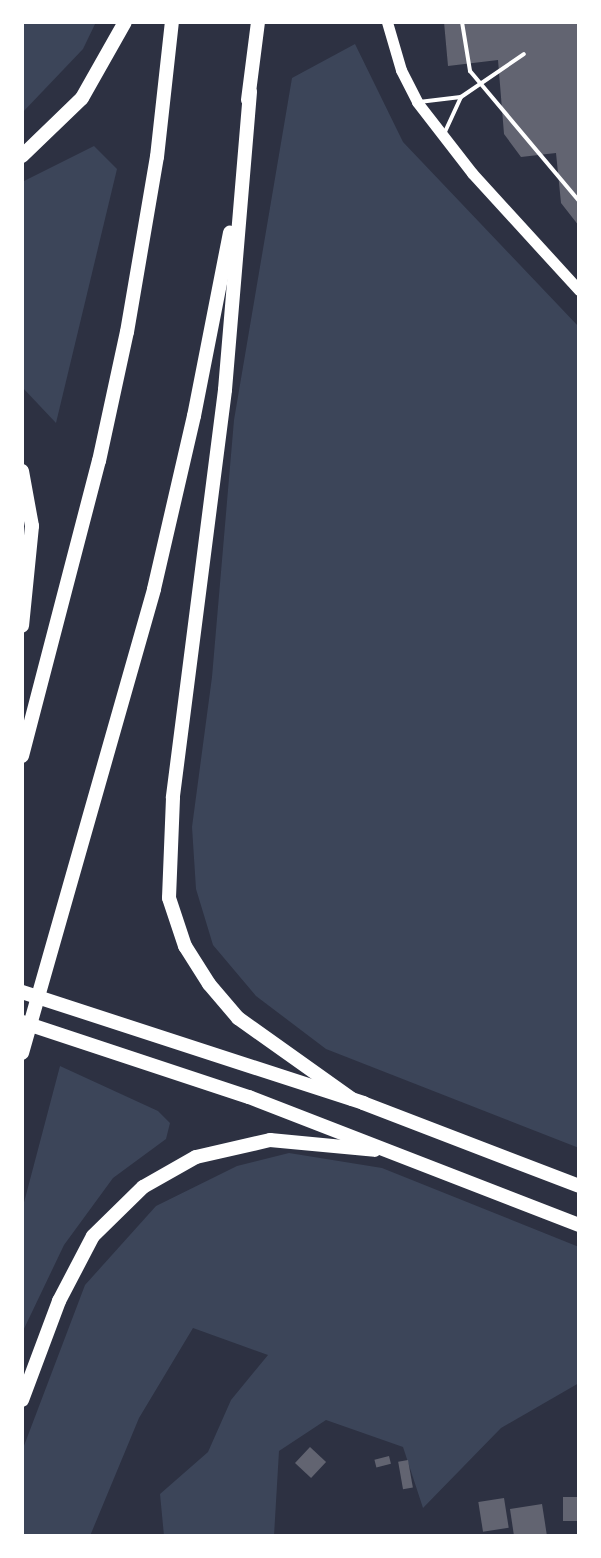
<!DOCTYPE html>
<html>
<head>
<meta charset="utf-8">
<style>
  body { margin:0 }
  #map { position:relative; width:601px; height:1558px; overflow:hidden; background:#2d3142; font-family:Barlow,sans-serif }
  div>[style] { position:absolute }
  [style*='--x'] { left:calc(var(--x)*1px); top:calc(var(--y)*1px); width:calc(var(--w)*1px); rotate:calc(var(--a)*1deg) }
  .green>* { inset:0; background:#3c4559 }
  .building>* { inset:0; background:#626471; transform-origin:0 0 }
  .service>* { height:4px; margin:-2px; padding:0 2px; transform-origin:2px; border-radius:2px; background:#fff }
  .secondary>* { height:11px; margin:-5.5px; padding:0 5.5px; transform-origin:5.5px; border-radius:5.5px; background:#fff }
  .motorway>* { height:14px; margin:-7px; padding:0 7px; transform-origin:7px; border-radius:7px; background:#fff }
  span { translate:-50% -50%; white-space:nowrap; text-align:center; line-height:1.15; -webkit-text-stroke:6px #fff; paint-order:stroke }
  .frame { position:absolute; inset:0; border:24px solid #fff; pointer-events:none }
</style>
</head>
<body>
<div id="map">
  <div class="green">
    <i style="clip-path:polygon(22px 22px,96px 22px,83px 49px,22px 113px)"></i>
    <i style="clip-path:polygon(355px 44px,403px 142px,579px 327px,579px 1148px,326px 1049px,256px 996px,213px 945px,196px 889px,192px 827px,212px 677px,234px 420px,292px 78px)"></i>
    <i style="clip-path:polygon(94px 146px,117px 169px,56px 423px,22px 387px,22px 182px)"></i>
    <i style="clip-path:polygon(60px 1066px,158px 1111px,170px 1123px,166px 1139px,113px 1178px,64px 1245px,22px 1333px,22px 1210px)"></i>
    <i style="clip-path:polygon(289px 1153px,382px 1168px,579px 1247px,579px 1383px,501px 1428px,423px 1508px,403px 1447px,326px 1420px,279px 1451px,274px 1536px,164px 1536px,160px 1494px,208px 1452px,231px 1400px,268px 1355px,193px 1328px,139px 1418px,90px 1536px,22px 1536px,22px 1451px,85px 1285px,156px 1206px,237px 1166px)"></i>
  </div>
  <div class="building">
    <i style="clip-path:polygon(444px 22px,579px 22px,579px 226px,561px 203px,556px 153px,521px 157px,504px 134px,498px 60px,448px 66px)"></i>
    <i style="left:310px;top:1447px;width:22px;height:22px;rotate:43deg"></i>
    <i style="left:389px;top:1456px;width:8px;height:15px;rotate:76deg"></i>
    <i style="left:408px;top:1460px;width:28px;height:10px;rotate:80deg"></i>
    <i style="left:579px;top:1497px;width:24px;height:16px;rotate:90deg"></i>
    <i style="left:504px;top:1498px;width:30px;height:26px;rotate:81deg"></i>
    <i style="clip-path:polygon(542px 1504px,547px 1536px,514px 1536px,510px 1509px)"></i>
  </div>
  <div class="service">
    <i style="--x:462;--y:22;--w:50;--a:80.7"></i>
    <i style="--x:470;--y:71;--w:170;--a:50"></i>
    <i style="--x:419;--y:102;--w:42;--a:-6.8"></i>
    <i style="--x:461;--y:97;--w:76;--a:-34.3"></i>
    <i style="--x:444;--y:134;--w:41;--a:-65.3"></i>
  </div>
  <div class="secondary">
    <i style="--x:387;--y:22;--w:50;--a:73.7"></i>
    <i style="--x:401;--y:70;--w:36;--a:63"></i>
    <i style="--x:417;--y:102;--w:90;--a:52.2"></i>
    <i style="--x:472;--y:173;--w:159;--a:47.6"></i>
  </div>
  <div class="motorway">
    <i style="--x:250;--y:92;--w:299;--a:94.8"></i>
    <i style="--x:225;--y:390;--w:411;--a:97.3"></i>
    <i style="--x:173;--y:798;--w:100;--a:92.3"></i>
    <i style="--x:169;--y:898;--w:51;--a:71.6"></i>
    <i style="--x:185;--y:946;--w:45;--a:57.7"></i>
    <i style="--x:209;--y:984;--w:45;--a:49.5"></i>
    <i style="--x:238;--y:1018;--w:140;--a:35.4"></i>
    <i style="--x:248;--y:100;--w:79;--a:-82.7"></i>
    <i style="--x:22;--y:156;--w:83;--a:-44"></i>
    <i style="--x:82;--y:98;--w:87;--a:-60.5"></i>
    <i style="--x:22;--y:471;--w:56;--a:79.7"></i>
    <i style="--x:32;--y:526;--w:100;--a:95.7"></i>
    <i style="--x:22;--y:756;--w:305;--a:-75.4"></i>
    <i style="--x:99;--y:461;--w:132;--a:-77.8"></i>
    <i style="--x:127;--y:332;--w:178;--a:-80.3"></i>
    <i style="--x:157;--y:157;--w:136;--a:-83.7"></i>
    <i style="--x:22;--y:992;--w:359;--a:18"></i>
    <i style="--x:363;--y:1103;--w:231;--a:21"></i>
    <i style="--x:22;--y:1022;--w:239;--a:18.3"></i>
    <i style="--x:249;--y:1097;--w:354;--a:21.2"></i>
    <i style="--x:22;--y:1053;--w:482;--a:-74.1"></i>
    <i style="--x:154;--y:589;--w:178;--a:-77"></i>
    <i style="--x:194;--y:416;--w:187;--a:-78.9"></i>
    <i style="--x:22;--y:1400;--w:106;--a:-69.5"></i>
    <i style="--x:59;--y:1301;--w:73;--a:-62.4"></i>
    <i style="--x:93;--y:1236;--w:70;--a:-44.4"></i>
    <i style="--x:143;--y:1187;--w:61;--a:-29.5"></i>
    <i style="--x:196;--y:1157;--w:76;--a:-12.9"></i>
    <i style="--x:270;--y:1140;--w:105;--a:5.4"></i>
  </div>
  <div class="frame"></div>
</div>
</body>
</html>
